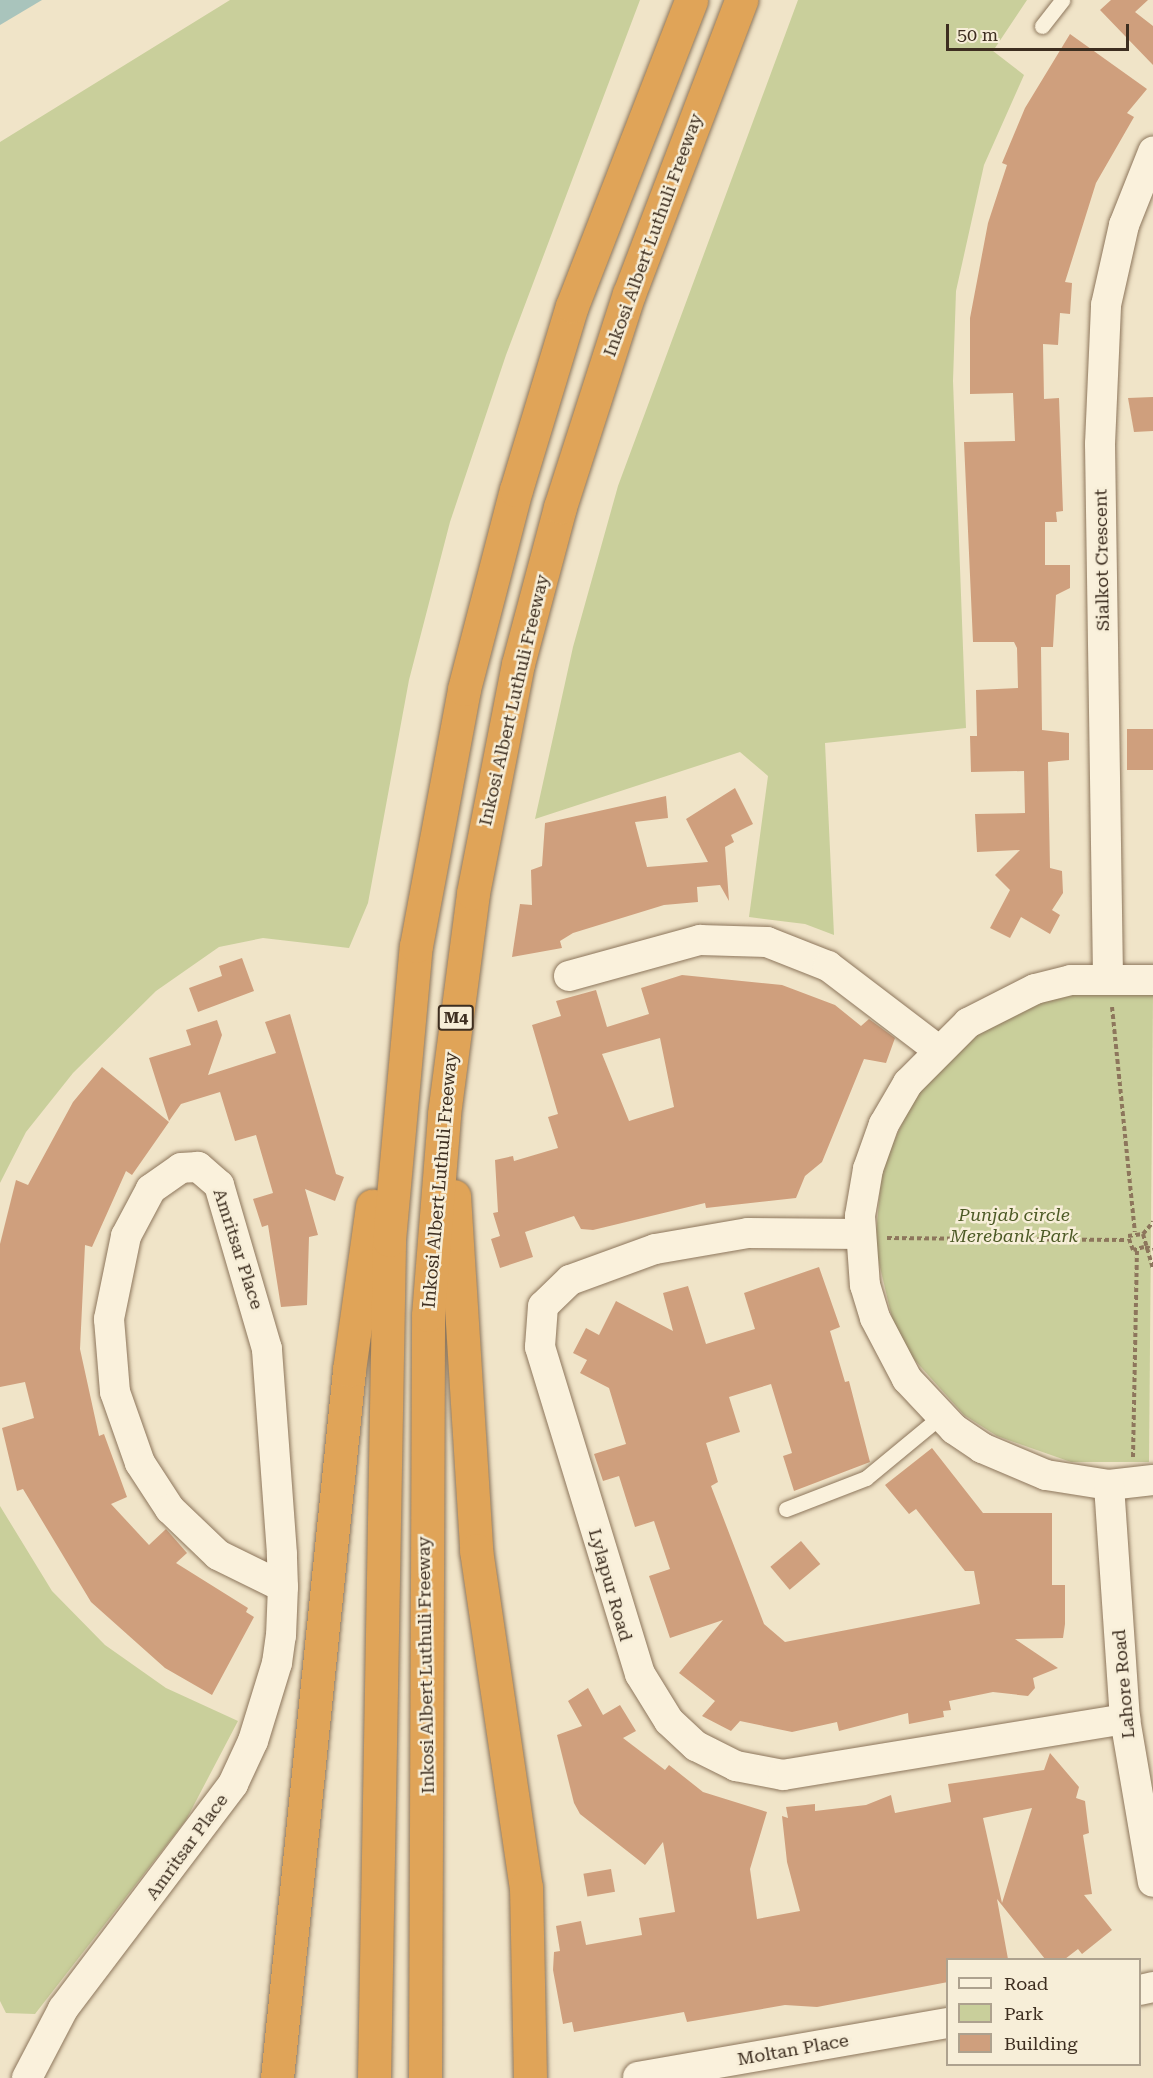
<!DOCTYPE html>
<html>
<head>
<meta charset="utf-8">
<style>
  body { margin:0 }
  #map { position:relative; width:1153px; height:2078px; overflow:hidden; background:#f0e4c8; font-family:"Roboto Serif",serif }
  div>[style] { position:absolute }
  [style*='--x'] { left:calc(var(--x)*1px); top:calc(var(--y)*1px); width:calc(var(--w)*1px); rotate:calc(var(--a)*1deg) }
  .green>* { inset:0; background:#c9cf9b }
  .water>* { inset:0; background:#a9c4bc }
  .building>* { inset:0; background:#cf9f7d; transform-origin:0 0 }
  .path>* { height:4px; margin-top:-2px; transform-origin:0; background:repeating-linear-gradient(90deg,#8d765c 0 4.5px,transparent 0 7.5px) }
  .roads { filter:drop-shadow(0 0 2px #8d765c) drop-shadow(0 0 2px #8d765c) }
  .service>* { height:15px; margin:-7.5px; padding:0 7.5px; transform-origin:7.5px; border-radius:7.5px; background:#faf1dc }
  .minor>* { height:30px; margin:-15px; padding:0 15px; transform-origin:15px; border-radius:15px; background:#faf1dc }
  .motorway>* { height:33px; margin:-16.5px; padding:0 16.5px; transform-origin:16.5px; border-radius:16.5px; background:#e0a458 }
  span { translate:-50% -50%; white-space:nowrap; text-align:center; line-height:1.15; -webkit-text-stroke:5px #f7eed8; paint-order:stroke }
  .shield-label span { padding:2px 4px; background:#f7eed8; border:2px solid; border-radius:4px; -webkit-text-stroke-width:0 }
  .shield-label { font-size:16px; color:#3d2e20; font-weight:700 }
  .street-label { font-size:18px; color:#3d2e20 }
  .park-label { font-size:18px; color:#4d5a26; font-style:italic }
  .legend { position:absolute; left:946px; top:1958px; width:195px; height:108px; box-sizing:border-box; background:#f7eed8; border:2px solid #ada18e; margin:0; padding:8px 10px; list-style:none; font-size:18px; color:#3d2e20 }
  .legend li { display:flex; align-items:center; gap:12px; height:30px }
  .legend b { width:30px; border:2px solid #ada18e }
  .scale { position:absolute; left:946px; top:24px; width:183px; height:27px; box-sizing:border-box; border:3px solid #3d2e20; border-top:0; padding-left:8px; font-size:18px; line-height:21px; white-space:nowrap; color:#3d2e20; -webkit-text-stroke:4px #f7eed8; paint-order:stroke }
</style>
</head>
<body>
<div id="map">
  <div class="green">
    <i style="clip-path:polygon(230px 0,640px 0,506px 355px,450px 522px,409px 680px,368px 903px,349px 948px,263px 938px,219px 947px,156px 991px,73px 1073px,26px 1132px,0 1183px,0 142px)"></i>
    <i style="clip-path:polygon(798px 0,1027px 0,993px 51px,1024px 75px,984px 165px,956px 291px,953px 381px,966px 728px,825px 743px,834px 935px,805px 924px,749px 917px,768px 776px,740px 752px,535px 819px,573px 647px,618px 486px)"></i>
    <i style="clip-path:polygon(1074px 992px,1153px 993px,1149px 1462px,1071px 1462px,997px 1436px,964px 1415px,912px 1357px,893px 1322px,875px 1246px,882px 1168px,914px 1097px,967px 1039px,1036px 1002px)"></i>
    <i style="clip-path:polygon(0 1506px,52px 1591px,105px 1645px,166px 1688px,238px 1721px,186px 1820px,35px 2014px,6px 2013px,0 2001px)"></i>
  </div>
  <div class="water">
    <i style="clip-path:polygon(0 0,42px 0,0 25px)"></i>
  </div>
  <div class="building">
    <i style="clip-path:polygon(1111px 0,1148px 0,1135px 12px,1153px 26px,1153px 65px,1100px 10px)"></i>
    <i style="clip-path:polygon(1070px 34px,1147px 89px,1127px 113px,1134px 117px,1096px 183px,1065px 282px,1072px 283px,1070px 314px,1060px 313px,1058px 345px,1043px 344px,1044px 399px,1059px 398px,1063px 511px,1056px 512px,1057px 522px,1045px 522px,1045px 565px,1070px 565px,1070px 588px,1056px 595px,1053px 647px,1041px 647px,1042px 730px,1069px 733px,1069px 760px,1048px 762px,1050px 868px,1062px 871px,1063px 893px,1052px 910px,1060px 915px,1050px 934px,1021px 917px,1010px 938px,990px 928px,1010px 890px,995px 875px,1020px 850px,977px 852px,975px 814px,1025px 813px,1024px 771px,971px 772px,970px 736px,977px 736px,976px 690px,1018px 688px,1017px 648px,1014px 642px,973px 642px,964px 442px,1015px 441px,1013px 393px,970px 394px,970px 318px,988px 223px,1007px 165px,1002px 163px,1025px 108px)"></i>
    <i style="clip-path:polygon(1153px 397px,1153px 431px,1134px 432px,1128px 398px)"></i>
    <i style="left:1127px;top:729px;width:26px;height:41px"></i>
    <i style="clip-path:polygon(735px 788px,753px 824px,731px 835px,734px 842px,725px 847px,729px 901px,720px 885px,697px 887px,698px 902px,664px 905px,573px 933px,560px 941px,562px 948px,512px 957px,520px 904px,532px 905px,531px 870px,542px 866px,545px 823px,666px 796px,668px 818px,635px 822px,647px 867px,708px 862px,686px 819px)"></i>
    <i style="clip-path:polygon(242px 958px,254px 991px,198px 1012px,189px 988px,222px 976px,219px 966px)"></i>
    <i style="clip-path:polygon(evenodd,682px 975px,782px 985px,835px 1005px,861px 1026px,869px 1019px,895px 1038px,886px 1063px,864px 1059px,822px 1162px,805px 1176px,796px 1198px,706px 1208px,705px 1203px,593px 1230px,581px 1229px,574px 1216px,525px 1232px,533px 1257px,500px 1268px,491px 1239px,500px 1236px,493px 1213px,498px 1212px,495px 1160px,513px 1156px,514px 1161px,558px 1148px,548px 1117px,558px 1114px,532px 1025px,561px 1016px,556px 1001px,596px 990px,607px 1027px,649px 1014px,641px 988px,682px 975px,660px 1038px,674px 1107px,629px 1121px,602px 1054px,660px 1038px)"></i>
    <i style="clip-path:polygon(290px 1014px,336px 1174px,344px 1177px,335px 1201px,305px 1189px,318px 1235px,309px 1237px,307px 1305px,281px 1307px,268px 1225px,262px 1227px,253px 1199px,273px 1193px,256px 1135px,235px 1141px,220px 1092px,181px 1104px,169px 1121px,149px 1058px,191px 1045px,186px 1030px,217px 1020px,222px 1035px,208px 1075px,276px 1053px,265px 1022px)"></i>
    <i style="clip-path:polygon(102px 1067px,169px 1122px,132px 1175px,126px 1171px,92px 1247px,85px 1245px,80px 1349px,99px 1436px,104px 1434px,127px 1497px,111px 1504px,149px 1545px,166px 1529px,187px 1553px,176px 1563px,248px 1608px,246px 1612px,254px 1617px,212px 1695px,165px 1668px,91px 1602px,23px 1489px,17px 1491px,2px 1428px,34px 1418px,25px 1382px,0 1387px,0 1244px,16px 1180px,28px 1185px,73px 1102px)"></i>
    <i style="clip-path:polygon(819px 1267px,840px 1327px,830px 1331px,845px 1382px,849px 1381px,870px 1462px,794px 1491px,783px 1456px,792px 1453px,771px 1384px,729px 1397px,740px 1432px,706px 1443px,718px 1482px,711px 1486px,764px 1624px,785px 1642px,980px 1604px,974px 1571px,965px 1571px,916px 1509px,909px 1514px,885px 1485px,932px 1448px,983px 1513px,1052px 1513px,1052px 1585px,1065px 1585px,1065px 1624px,1063px 1638px,1015px 1639px,1058px 1668px,1033px 1678px,1035px 1688px,1028px 1696px,993px 1692px,949px 1701px,951px 1710px,943px 1711px,944px 1717px,909px 1724px,908px 1713px,839px 1731px,837px 1722px,792px 1732px,740px 1721px,731px 1731px,702px 1716px,715px 1701px,679px 1673px,723px 1620px,670px 1638px,649px 1576px,670px 1569px,654px 1521px,635px 1527px,619px 1476px,603px 1481px,594px 1454px,626px 1444px,609px 1388px,580px 1373px,587px 1360px,573px 1353px,586px 1328px,599px 1335px,616px 1301px,673px 1331px,663px 1293px,688px 1286px,706px 1344px,755px 1329px,744px 1293px)"></i>
    <i style="left:801px;top:1541px;width:30px;height:40px;rotate:50deg"></i>
    <i style="clip-path:polygon(evenodd,588px 1688px,603px 1715px,620px 1705px,636px 1731px,623px 1738px,665px 1770px,669px 1765px,703px 1792px,767px 1812px,750px 1869px,757px 1919px,800px 1911px,787px 1862px,782px 1816px,788px 1818px,786px 1807px,815px 1804px,815px 1811px,866px 1805px,891px 1795px,895px 1813px,951px 1802px,948px 1784px,1044px 1770px,1050px 1753px,1079px 1787px,1076px 1798px,1085px 1801px,1089px 1833px,1083px 1835px,1092px 1894px,1084px 1895px,1112px 1930px,1082px 1954px,1078px 1949px,1065px 1959px,1045px 1959px,997px 1899px,1008px 1959px,948px 1959px,948px 1982px,817px 2007px,785px 2005px,687px 2022px,684px 2012px,574px 2032px,572px 2022px,563px 2024px,553px 1970px,554px 1952px,560px 1951px,556px 1926px,581px 1921px,586px 1945px,642px 1935px,639px 1918px,675px 1912px,663px 1842px,645px 1865px,580px 1814px,574px 1803px,557px 1735px,582px 1726px,568px 1701px,588px 1688px,1032px 1808px,1002px 1903px,983px 1818px,1032px 1808px)"></i>
    <i style="left:611px;top:1869px;width:23px;height:28px;rotate:80deg"></i>
  </div>
  <div class="path">
    <i style="--x:1112;--y:1007;--w:226;--a:84.2"></i>
    <i style="--x:1143;--y:1234;--w:16;--a:-50"></i>
    <i style="--x:887;--y:1238;--w:239;--a:0.5"></i>
    <i style="--x:1144;--y:1247;--w:11;--a:165"></i>
    <i style="--x:1133;--y:1250;--w:15;--a:-110"></i>
    <i style="--x:1128;--y:1236;--w:15;--a:-8"></i>
    <i style="--x:1143;--y:1234;--w:36;--a:74"></i>
    <i style="--x:1145;--y:1247;--w:8;--a:14"></i>
    <i style="--x:1133;--y:1457;--w:206;--a:-88.9"></i>
  </div>
  <div class="roads">
    <div class="service">
      <i style="--x:1042;--y:26;--w:33;--a:-52"></i>
      <i style="--x:786;--y:1509;--w:86;--a:-21.2"></i>
      <i style="--x:866;--y:1478;--w:97;--a:-39.6"></i>
    </div>
    <div class="minor">
      <i style="--x:569;--y:976;--w:136;--a:-15.4"></i>
      <i style="--x:700;--y:940;--w:67;--a:1.7"></i>
      <i style="--x:767;--y:942;--w:66;--a:21.5"></i>
      <i style="--x:828;--y:966;--w:137;--a:37.3"></i>
      <i style="--x:1108;--y:977;--w:533;--a:-90.86"></i>
      <i style="--x:1100;--y:444;--w:139;--a:-87.5"></i>
      <i style="--x:1106;--y:305;--w:82;--a:-77.3"></i>
      <i style="--x:1124;--y:225;--w:79;--a:-68.3"></i>
      <i style="--x:1153;--y:980;--w:82;--a:180"></i>
      <i style="--x:1071;--y:980;--w:37;--a:166"></i>
      <i style="--x:1035;--y:989;--w:75;--a:153.1"></i>
      <i style="--x:968;--y:1023;--w:85;--a:135"></i>
      <i style="--x:908;--y:1083;--w:48;--a:120.3"></i>
      <i style="--x:884;--y:1124;--w:48;--a:109.6"></i>
      <i style="--x:868;--y:1169;--w:48;--a:99.7"></i>
      <i style="--x:860;--y:1216;--w:69;--a:85.9"></i>
      <i style="--x:865;--y:1285;--w:34;--a:73"></i>
      <i style="--x:875;--y:1318;--w:69;--a:62.3"></i>
      <i style="--x:907;--y:1379;--w:69;--a:46.8"></i>
      <i style="--x:954;--y:1429;--w:34;--a:34"></i>
      <i style="--x:982;--y:1448;--w:69;--a:22.9"></i>
      <i style="--x:1046;--y:1475;--w:64;--a:9"></i>
      <i style="--x:1109;--y:1485;--w:44;--a:-6.5"></i>
      <i style="--x:861;--y:1234;--w:113;--a:-179.5"></i>
      <i style="--x:748;--y:1233;--w:94;--a:170.2"></i>
      <i style="--x:655;--y:1249;--w:90;--a:160"></i>
      <i style="--x:570;--y:1280;--w:37;--a:136"></i>
      <i style="--x:543;--y:1306;--w:41;--a:94.2"></i>
      <i style="--x:540;--y:1347;--w:342;--a:73"></i>
      <i style="--x:640;--y:1674;--w:55;--a:58.3"></i>
      <i style="--x:669;--y:1721;--w:37;--a:43"></i>
      <i style="--x:696;--y:1746;--w:45;--a:26.6"></i>
      <i style="--x:736;--y:1766;--w:48;--a:10.8"></i>
      <i style="--x:783;--y:1775;--w:347;--a:-9.3"></i>
      <i style="--x:1109;--y:1485;--w:235;--a:86.1"></i>
      <i style="--x:1125;--y:1719;--w:165;--a:80.3"></i>
      <i style="--x:1140;--y:1990;--w:13;--a:-13"></i>
      <i style="--x:638;--y:2077;--w:315;--a:-9.9"></i>
      <i style="--x:27;--y:2078;--w:78;--a:-62.4"></i>
      <i style="--x:63;--y:2009;--w:282;--a:-52.9"></i>
      <i style="--x:233;--y:1784;--w:47;--a:-65.1"></i>
      <i style="--x:253;--y:1741;--w:82;--a:-72.9"></i>
      <i style="--x:277;--y:1663;--w:27;--a:-82"></i>
      <i style="--x:281;--y:1636;--w:49;--a:-87.7"></i>
      <i style="--x:283;--y:1587;--w:33;--a:-92"></i>
      <i style="--x:282;--y:1554;--w:206;--a:-94.2"></i>
      <i style="--x:267;--y:1349;--w:171;--a:-106.3"></i>
      <i style="--x:219;--y:1185;--w:28;--a:-139"></i>
      <i style="--x:198;--y:1167;--w:17;--a:177"></i>
      <i style="--x:181;--y:1168;--w:37;--a:145"></i>
      <i style="--x:151;--y:1189;--w:53;--a:118"></i>
      <i style="--x:126;--y:1236;--w:85;--a:101.6"></i>
      <i style="--x:109;--y:1319;--w:73;--a:85.3"></i>
      <i style="--x:115;--y:1392;--w:75;--a:70.6"></i>
      <i style="--x:140;--y:1463;--w:55;--a:56.9"></i>
      <i style="--x:170;--y:1509;--w:66;--a:43.8"></i>
      <i style="--x:218;--y:1555;--w:72;--a:26.2"></i>
    </div>
    <div class="motorway">
      <i style="--x:454;--y:1196;--w:355;--a:86.4"></i>
      <i style="--x:476;--y:1550;--w:341;--a:81.6"></i>
      <i style="--x:526;--y:1887;--w:191;--a:88.8"></i>
      <i style="--x:277;--y:2078;--w:712;--a:-84.19"></i>
      <i style="--x:349;--y:1370;--w:166;--a:-82"></i>
      <i style="--x:374;--y:2078;--w:838;--a:-88.97"></i>
      <i style="--x:389;--y:1240;--w:295;--a:-84.8"></i>
      <i style="--x:416;--y:946;--w:261;--a:-79.4"></i>
      <i style="--x:464;--y:689;--w:206;--a:-75.4"></i>
      <i style="--x:516;--y:490;--w:192;--a:-73.1"></i>
      <i style="--x:572;--y:306;--w:328;--a:-68.7"></i>
      <i style="--x:425;--y:2078;--w:763;--a:-89.77"></i>
      <i style="--x:428;--y:1315;--w:202;--a:-85.4"></i>
      <i style="--x:444;--y:1114;--w:223;--a:-82.5"></i>
      <i style="--x:473;--y:893;--w:233;--a:-78.9"></i>
      <i style="--x:518;--y:664;--w:163;--a:-75"></i>
      <i style="--x:560;--y:507;--w:224;--a:-72.1"></i>
      <i style="--x:629;--y:294;--w:315;--a:-69.1"></i>
    </div>
  </div>
  <div class="shield-label">
    <span style="left:456px;top:1018px">M4</span>
  </div>
  <div class="street-label">
    <span style="left:653px;top:235px;rotate:-70deg">Inkosi Albert Luthuli Freeway</span>
    <span style="left:1102px;top:560px;rotate:-91deg">Sialkot Crescent</span>
    <span style="left:514px;top:700px;rotate:-77deg">Inkosi Albert Luthuli Freeway</span>
    <span style="left:440px;top:1180px;rotate:-85deg">Inkosi Albert Luthuli Freeway</span>
    <span style="left:238px;top:1249px;rotate:72deg">Amritsar Place</span>
    <span style="left:610px;top:1585px;rotate:74deg">Lylapur Road</span>
    <span style="left:426px;top:1665px;rotate:-91deg">Inkosi Albert Luthuli Freeway</span>
    <span style="left:1124px;top:1684px;rotate:-95deg">Lahore Road</span>
    <span style="left:187px;top:1847px;rotate:-54deg">Amritsar Place</span>
    <span style="left:793px;top:2050px;rotate:-10deg">Moltan Place</span>
  </div>
  <div class="park-label">
    <span style="left:1014px;top:1226px">Punjab circle<br>Merebank Park</span>
  </div>
  <ul class="legend">
  <li><b style="height:8px;background:#faf1dc"></b>Road</li>
  <li><b style="height:16px;background:#c9cf9b"></b>Park</li>
  <li><b style="height:16px;background:#cf9f7d"></b>Building</li>
  </ul>
  <div class="scale">50 m</div>
</div>
</body>
</html>
